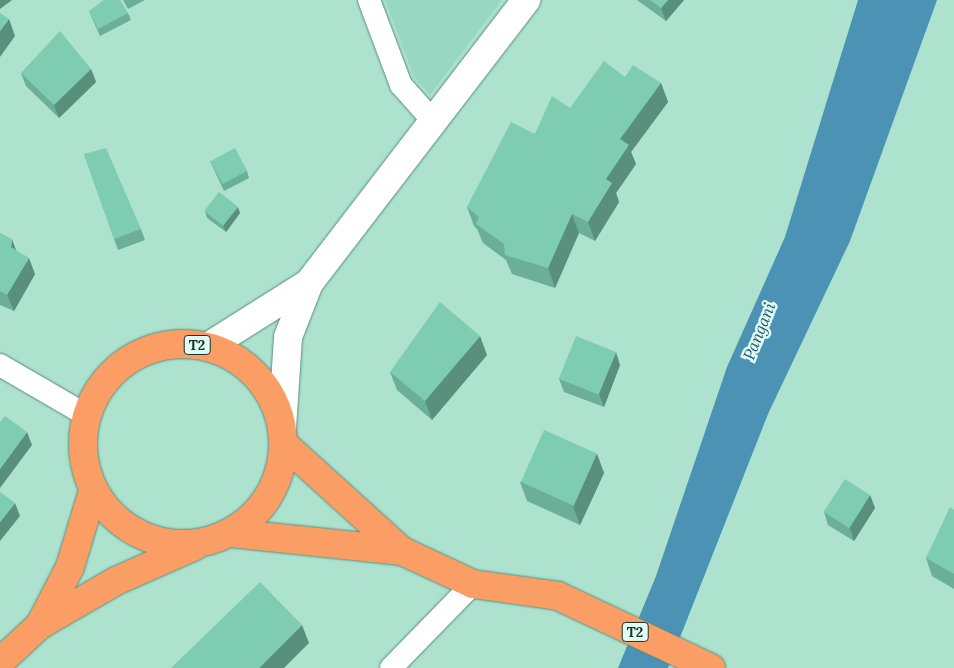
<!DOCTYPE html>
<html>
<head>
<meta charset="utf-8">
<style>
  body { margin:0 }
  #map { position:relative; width:954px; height:668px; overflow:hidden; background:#ace2ce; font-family:Lora,serif }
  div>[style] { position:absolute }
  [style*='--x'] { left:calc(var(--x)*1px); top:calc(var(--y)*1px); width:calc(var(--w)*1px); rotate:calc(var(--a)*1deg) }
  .built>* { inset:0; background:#98d8c2 }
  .water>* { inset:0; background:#4c92b4 }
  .roads { filter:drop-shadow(0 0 1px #5a8d7c) drop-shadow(0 0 1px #5a8d7c) }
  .street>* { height:22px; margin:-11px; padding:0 11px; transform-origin:11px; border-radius:11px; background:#fff }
  .secondary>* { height:28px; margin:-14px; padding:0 14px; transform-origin:14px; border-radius:14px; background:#fff }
  .highway>* { height:28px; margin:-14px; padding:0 14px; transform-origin:14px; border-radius:14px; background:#fb9e66 }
  .highway>.ring { margin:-14px; padding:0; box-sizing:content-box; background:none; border:28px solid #fb9e66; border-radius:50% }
  .wall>* { inset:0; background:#6caf99 }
  .shaded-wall>* { inset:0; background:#588f7d }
  .building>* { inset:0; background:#7eccb2; transform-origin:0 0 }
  span { translate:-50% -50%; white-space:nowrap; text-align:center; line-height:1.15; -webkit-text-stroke:5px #e1fcf2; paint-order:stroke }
  .shield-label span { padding:1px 4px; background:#e1fcf2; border:1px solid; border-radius:4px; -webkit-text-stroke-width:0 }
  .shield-label { font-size:14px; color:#1a2f28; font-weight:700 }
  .water-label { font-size:16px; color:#1d556e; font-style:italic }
</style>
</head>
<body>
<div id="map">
  <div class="built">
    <i style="clip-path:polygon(385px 0,502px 0,430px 95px,414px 77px)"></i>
  </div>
  <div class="water">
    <i style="clip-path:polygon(858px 0,937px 0,850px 241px,768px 414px,668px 668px,618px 668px,656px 576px,727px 367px,785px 237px)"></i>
  </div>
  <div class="roads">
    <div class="street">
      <i style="--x:369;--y:0;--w:91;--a:69.4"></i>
      <i style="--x:401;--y:85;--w:50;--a:48.3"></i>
      <i style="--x:0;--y:365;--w:99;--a:30.2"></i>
      <i style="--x:391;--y:668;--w:117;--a:-45.7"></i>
    </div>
    <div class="secondary">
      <i style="--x:209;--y:346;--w:118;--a:-32.2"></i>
      <i style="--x:282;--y:428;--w:91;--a:-86.2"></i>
      <i style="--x:288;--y:337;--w:58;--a:-68.7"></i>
      <i style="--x:309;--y:283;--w:357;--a:-52.5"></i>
    </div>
    <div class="highway">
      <i class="ring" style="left:83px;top:344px;width:172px;height:172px"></i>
      <i style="--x:284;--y:444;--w:159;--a:42.2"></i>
      <i style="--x:402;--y:551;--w:78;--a:24.9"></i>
      <i style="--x:473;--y:584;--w:86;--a:8"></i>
      <i style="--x:558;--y:596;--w:169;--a:25.2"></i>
      <i style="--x:231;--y:533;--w:172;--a:6"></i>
      <i style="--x:40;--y:625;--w:65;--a:-62.7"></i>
      <i style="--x:70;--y:567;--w:79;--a:-73.2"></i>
      <i style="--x:0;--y:662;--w:54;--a:-42.8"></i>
      <i style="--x:40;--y:625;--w:88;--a:-30.1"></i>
      <i style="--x:116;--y:581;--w:86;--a:-23.9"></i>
    </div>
  </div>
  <div class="wall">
    <i style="clip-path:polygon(123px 0,145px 0,128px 9px)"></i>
    <i style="clip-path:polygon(637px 0,684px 0,666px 21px)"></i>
    <i style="clip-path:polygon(89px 11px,128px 13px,131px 20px,100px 36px)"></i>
    <i style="clip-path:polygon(91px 69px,96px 82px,59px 118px,26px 86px,21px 73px)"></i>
    <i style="clip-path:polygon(625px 77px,661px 83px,668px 102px,631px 152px,636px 164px,616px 193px,619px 202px,595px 241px,579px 233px,555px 288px,512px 274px,506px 260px,483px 243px,477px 229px,474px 226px,467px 207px,535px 134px,570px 108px)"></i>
    <i style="clip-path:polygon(84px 154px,141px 229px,145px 240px,118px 250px)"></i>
    <i style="clip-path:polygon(210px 161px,247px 171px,249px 178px,224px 191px)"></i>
    <i style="clip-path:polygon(205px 211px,240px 213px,226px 232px,207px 218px)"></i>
    <i style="clip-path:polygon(0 233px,15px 249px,35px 274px,14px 311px,0 305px)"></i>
    <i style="clip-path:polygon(487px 355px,432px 420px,397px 390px,390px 372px)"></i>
    <i style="clip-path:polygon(620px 365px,604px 407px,564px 392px,559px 379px)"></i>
    <i style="clip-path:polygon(597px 454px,604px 473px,580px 525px,527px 501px,520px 482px)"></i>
    <i style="clip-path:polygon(870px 495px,875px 508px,854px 541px,828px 525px,824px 512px)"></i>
    <i style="clip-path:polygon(954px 510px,954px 589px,932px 576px,926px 558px)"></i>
  </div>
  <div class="shaded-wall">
    <i style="clip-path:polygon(0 0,12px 0,0 9px)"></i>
    <i style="clip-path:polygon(668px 0,684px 0,666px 21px,661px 8px)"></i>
    <i style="clip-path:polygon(9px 19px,15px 36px,0 57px,0 31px)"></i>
    <i style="clip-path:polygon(91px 69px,96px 82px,59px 118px,54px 105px)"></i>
    <i style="clip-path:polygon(661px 83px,668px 102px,631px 152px,636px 164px,616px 193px,619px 202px,595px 241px,588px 222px,606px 179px,620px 139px)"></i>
    <i style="clip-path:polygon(238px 207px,240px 213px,226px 232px,223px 225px)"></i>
    <i style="clip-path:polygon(572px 214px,579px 233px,555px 288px,548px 268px)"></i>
    <i style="clip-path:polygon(12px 239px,18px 256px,11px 247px)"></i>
    <i style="clip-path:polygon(29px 258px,35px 274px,14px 311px,7px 295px)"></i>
    <i style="clip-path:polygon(480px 336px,487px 355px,432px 420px,425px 401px)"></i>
    <i style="clip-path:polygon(616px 352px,620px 365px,604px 407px,599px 394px)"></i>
    <i style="clip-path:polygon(27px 432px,32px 445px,0 488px,0 469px)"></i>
    <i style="clip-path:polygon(597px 454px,604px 473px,580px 525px,573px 506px)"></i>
    <i style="clip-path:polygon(870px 495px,875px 508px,854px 541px,850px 528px)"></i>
    <i style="clip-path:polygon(15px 503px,20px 516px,0 541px,0 522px)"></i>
    <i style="clip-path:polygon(302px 625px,309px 643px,284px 668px,259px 668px)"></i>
  </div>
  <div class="building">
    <i style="clip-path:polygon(104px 0,120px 0,128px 13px,98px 29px,89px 11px)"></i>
    <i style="clip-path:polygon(650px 0,668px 0,661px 8px)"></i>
    <i style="clip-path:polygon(0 13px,9px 19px,0 31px)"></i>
    <i style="clip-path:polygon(60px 31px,91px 69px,54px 105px,21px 73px)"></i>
    <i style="clip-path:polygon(604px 61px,625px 77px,633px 65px,661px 83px,620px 139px,629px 145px,606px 179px,612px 183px,588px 222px,572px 214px,548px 268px,505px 255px,504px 244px,476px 224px,479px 217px,467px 207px,511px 122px,535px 134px,552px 96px,570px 108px)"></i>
    <i style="clip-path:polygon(106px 148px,141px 229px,114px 239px,84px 154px)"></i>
    <i style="left:235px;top:148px;width:26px;height:28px;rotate:62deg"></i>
    <i style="left:219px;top:192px;width:24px;height:24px;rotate:38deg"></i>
    <i style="clip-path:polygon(0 233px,12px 239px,11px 247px,29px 258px,7px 295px,0 291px)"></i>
    <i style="clip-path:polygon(440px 302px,480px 336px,425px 401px,390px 372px)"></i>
    <i style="left:576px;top:336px;width:43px;height:46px;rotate:22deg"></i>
    <i style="clip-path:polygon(5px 416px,27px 432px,0 469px,0 422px)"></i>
    <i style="left:544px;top:430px;width:58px;height:57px;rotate:24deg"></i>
    <i style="left:845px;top:479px;width:30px;height:39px;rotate:33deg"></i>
    <i style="clip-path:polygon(0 492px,15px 503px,0 522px)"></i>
    <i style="clip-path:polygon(950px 507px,954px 510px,954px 574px,926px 558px)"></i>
    <i style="clip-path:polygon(260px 582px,302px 625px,259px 668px,171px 668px)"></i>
  </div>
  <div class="shield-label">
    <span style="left:197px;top:345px">T2</span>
    <span style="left:635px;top:632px">T2</span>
  </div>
  <div class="water-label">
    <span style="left:759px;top:331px;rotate:-68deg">Pangani</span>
  </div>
</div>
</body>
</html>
